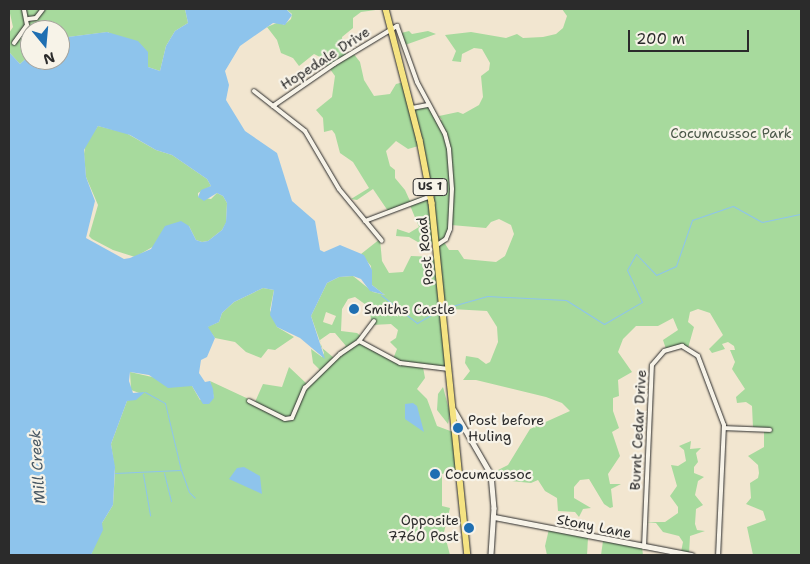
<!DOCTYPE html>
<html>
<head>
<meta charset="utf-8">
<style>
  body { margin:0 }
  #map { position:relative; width:810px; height:564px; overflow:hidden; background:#f2e6d0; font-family:"Shantell Sans",sans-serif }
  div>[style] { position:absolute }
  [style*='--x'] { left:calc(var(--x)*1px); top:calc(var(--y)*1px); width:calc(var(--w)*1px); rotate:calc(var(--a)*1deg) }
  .green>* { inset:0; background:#a7da9d }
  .water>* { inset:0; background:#8ec4ec }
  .stream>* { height:1px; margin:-0.5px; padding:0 0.5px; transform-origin:0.5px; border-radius:0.5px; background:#8ec4ec }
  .roads { filter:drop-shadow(0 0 1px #2b2b2b) drop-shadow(0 0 1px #2b2b2b) }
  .minor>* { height:4px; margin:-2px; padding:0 2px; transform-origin:2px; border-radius:2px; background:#f7f3e8 }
  .tertiary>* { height:4.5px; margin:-2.25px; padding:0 2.25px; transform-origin:2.25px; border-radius:2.25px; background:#f7f3e8 }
  .primary>* { height:5.5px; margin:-2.75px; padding:0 2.75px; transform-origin:2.75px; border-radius:2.75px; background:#f5e382 }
  .dots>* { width:14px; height:14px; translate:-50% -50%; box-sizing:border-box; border:2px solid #f7f3e8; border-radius:50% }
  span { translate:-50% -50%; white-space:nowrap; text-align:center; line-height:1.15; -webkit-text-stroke:4.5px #f7f3e8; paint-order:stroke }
  .shield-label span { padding:1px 4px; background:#f7f3e8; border:1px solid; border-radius:4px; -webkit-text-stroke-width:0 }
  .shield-label { font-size:12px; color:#2b2b2b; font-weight:700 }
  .street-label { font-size:14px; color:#2b2b2b }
  .park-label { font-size:14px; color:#4a5748 }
  .poi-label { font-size:14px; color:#2b2b2b }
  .left { translate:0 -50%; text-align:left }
  .right { translate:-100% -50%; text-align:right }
  .water-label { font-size:15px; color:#495965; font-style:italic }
  .frame { position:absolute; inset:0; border:10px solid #2b2b2b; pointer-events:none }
  .north { position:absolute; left:20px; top:20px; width:50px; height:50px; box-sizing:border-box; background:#f7f3e8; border:1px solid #a5a39c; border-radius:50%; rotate:163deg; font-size:14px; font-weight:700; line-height:20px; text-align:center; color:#2b2b2b }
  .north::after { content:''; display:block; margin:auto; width:18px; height:22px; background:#1f6fb2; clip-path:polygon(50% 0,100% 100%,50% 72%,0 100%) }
  .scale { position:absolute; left:628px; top:30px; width:121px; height:22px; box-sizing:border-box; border:2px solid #2b2b2b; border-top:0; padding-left:6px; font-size:15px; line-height:18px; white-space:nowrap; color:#2b2b2b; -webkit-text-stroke:4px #f7f3e8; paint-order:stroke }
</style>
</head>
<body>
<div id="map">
  <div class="green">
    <i style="clip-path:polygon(9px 9px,185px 9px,188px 23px,175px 31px,166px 46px,160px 71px,148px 67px,108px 32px,60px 38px,60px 30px,30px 30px,30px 55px,20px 64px,9px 52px,9px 33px,13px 27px)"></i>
    <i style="clip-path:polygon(evenodd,286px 9px,383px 9px,361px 12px,353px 18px,353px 28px,342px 37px,343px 50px,347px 55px,353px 53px,360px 62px,364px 80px,374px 96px,390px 94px,396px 84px,404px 82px,412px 108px,428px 105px,439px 121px,442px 120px,439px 116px,458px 112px,463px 114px,479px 105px,483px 97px,481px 76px,489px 70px,490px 63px,482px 49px,474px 48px,462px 54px,461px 62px,452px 61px,456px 51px,445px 35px,471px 32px,506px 38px,517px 34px,523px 38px,543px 37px,556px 34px,563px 28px,567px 16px,562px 9px,801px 9px,801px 555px,753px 555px,747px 527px,766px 520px,763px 511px,746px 504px,751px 498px,750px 483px,758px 478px,759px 473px,758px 465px,748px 456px,764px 447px,764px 430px,753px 428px,752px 406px,746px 402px,737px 403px,736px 397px,745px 389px,732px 369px,735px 362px,730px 350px,735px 350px,734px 346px,728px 342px,722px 344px,725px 349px,712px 353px,709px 349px,723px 335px,710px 313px,698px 309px,690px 312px,688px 322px,694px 327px,688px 348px,666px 349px,663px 340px,678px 330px,673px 318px,658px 326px,636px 326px,623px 339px,618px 352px,632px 372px,618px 380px,619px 396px,613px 398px,613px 411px,619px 428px,612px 432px,620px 456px,608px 474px,610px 484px,621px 484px,611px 489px,613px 507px,610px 508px,604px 504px,589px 479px,580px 480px,574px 487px,574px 498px,591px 508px,583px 509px,579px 517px,575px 512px,558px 511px,557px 498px,545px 491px,538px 480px,531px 483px,511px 481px,507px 475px,496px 471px,508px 465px,530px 429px,570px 411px,562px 403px,546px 397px,476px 380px,463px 380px,470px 371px,465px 363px,466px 356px,478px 358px,486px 364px,490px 362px,498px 342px,497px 327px,487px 311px,451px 309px,444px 309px,449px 369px,423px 367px,425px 378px,417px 389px,427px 399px,437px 426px,453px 432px,460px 469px,442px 474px,442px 506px,450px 508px,444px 532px,450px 555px,91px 555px,102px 523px,113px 505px,115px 471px,111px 444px,127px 401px,142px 394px,131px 390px,130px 372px,192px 386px,200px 400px,214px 398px,210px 381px,255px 402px,263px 384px,282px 387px,289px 367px,307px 384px,320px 370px,313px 363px,311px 349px,322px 357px,324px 353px,311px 316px,327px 283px,339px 277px,353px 276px,373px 292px,385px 295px,372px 285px,371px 266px,361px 254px,380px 239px,382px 261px,389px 273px,403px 272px,411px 256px,437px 257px,436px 243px,423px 245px,409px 237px,396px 236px,397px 229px,409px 233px,419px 227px,409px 203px,388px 211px,373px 189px,357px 200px,351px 199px,369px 188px,353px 162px,340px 153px,335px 134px,332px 130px,324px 132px,323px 118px,316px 110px,332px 97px,335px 76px,322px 58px,314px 54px,299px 66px,293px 58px,281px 53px,277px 40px,267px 27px,279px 22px,284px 25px,291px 19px,292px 14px,286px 9px,396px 141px,408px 149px,422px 145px,431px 194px,410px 201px,405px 190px,395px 178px,395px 170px,390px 166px,386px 151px,396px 141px,286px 9px,499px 219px,511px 225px,514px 234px,505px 256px,496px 262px,464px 259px,458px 250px,449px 250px,444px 242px,451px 225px,486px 228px,491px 222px,499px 219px,286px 9px,355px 297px,369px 307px,372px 325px,391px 324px,398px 330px,396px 338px,390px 342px,397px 349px,393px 359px,360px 341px,362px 337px,357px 333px,341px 331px,342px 309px,348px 299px,355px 297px,286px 9px,326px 312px,336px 316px,332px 325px,323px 322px,326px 312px,286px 9px,330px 333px,335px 333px,346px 346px,334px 358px,321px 347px,320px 340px,330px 333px)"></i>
    <i style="clip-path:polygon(409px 31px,412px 34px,428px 31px,436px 34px,405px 45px,401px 33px)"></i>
    <i style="clip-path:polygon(98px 126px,126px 133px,156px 150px,172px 155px,207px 179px,211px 186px,198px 193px,198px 197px,211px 199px,217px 193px,223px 196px,227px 203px,226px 223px,222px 230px,208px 241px,202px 242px,196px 240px,189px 226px,135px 257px,113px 250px,92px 239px,89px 236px,98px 205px,86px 177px,84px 154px,86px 142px)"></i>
    <i style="clip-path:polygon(263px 288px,274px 290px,270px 310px,277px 327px,294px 337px,275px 350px,268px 349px,261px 358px,246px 352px,235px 342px,215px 338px,207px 327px,219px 322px,222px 313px,234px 302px)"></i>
    <i style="clip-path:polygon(443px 387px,450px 413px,448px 424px,437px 410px,438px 394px)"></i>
    <i style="clip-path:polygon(691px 441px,690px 449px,701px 448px,696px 453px,698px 462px,694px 467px,694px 473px,704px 477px,698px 481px,695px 495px,703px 505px,696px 509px,695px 524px,697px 530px,705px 531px,690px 536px,689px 554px,681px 552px,683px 542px,679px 536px,663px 532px,656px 523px,646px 522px,665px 522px,678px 513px,678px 507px,670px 496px,677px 486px,671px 465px,678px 466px,686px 461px,684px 450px,679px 446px)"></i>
    <i style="clip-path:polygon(549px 529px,588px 538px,587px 555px,547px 555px,545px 546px)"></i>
    <i style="clip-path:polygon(603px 541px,642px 547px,643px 555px,601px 555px)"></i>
  </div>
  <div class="water">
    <i style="clip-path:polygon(evenodd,185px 9px,286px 9px,292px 15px,285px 25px,273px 23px,240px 46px,225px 71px,229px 85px,226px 100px,245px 131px,277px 153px,292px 201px,315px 221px,320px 250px,324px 252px,340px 245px,364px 255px,372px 270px,372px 285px,385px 295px,370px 291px,361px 279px,353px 276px,339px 277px,327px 283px,311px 316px,325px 359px,300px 338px,277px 327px,270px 315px,274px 290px,263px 288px,234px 302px,222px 313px,219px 322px,208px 327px,215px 338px,207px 357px,201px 360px,199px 373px,205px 382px,210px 381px,213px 389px,214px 398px,209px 404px,203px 404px,192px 386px,168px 388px,149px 375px,130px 372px,129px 381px,133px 393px,145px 392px,136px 400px,127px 401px,111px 444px,115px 467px,113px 505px,102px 523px,103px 530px,91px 555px,9px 555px,9px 52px,20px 64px,30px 55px,30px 60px,60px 60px,60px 38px,107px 32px,138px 41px,148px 52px,148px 67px,160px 71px,166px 46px,175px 31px,188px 23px,185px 9px,98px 126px,130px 135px,156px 150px,172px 155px,207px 179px,211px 186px,201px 190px,198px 197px,204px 201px,217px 193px,223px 196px,227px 203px,226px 222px,222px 230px,208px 241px,202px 242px,196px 240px,189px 226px,181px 221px,165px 226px,151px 249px,130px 258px,124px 259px,86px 238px,95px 201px,86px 177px,84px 150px,98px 126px)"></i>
    <i style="clip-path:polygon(413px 403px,417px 406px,424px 432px,405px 419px,405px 404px)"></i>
    <i style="clip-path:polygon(244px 467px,260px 476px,262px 494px,229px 479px,237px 468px)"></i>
  </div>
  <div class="stream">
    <i style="--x:381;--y:295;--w:46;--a:37.9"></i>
    <i style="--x:417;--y:323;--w:28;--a:-30"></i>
    <i style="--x:445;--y:308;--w:44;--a:-15.9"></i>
    <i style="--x:487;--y:296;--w:79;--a:2.9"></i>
    <i style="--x:566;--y:300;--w:45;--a:32.3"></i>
    <i style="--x:604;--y:324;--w:44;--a:-30.1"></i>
    <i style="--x:642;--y:302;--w:35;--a:-115"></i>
    <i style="--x:627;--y:270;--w:18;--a:-61"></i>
    <i style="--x:636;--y:254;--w:29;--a:46"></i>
    <i style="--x:656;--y:275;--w:22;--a:-24"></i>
    <i style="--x:676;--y:266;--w:49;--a:-70.8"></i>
    <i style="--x:692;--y:220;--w:43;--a:-18.9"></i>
    <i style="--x:733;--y:206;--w:33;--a:29"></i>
    <i style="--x:762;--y:222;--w:40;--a:-12"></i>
    <i style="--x:145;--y:392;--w:23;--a:29"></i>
    <i style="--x:165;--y:403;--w:69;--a:76.6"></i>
    <i style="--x:181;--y:470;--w:23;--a:70"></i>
    <i style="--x:189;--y:492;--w:8;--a:45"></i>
    <i style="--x:115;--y:473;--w:65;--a:-2.6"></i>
    <i style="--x:164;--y:473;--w:29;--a:76"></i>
    <i style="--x:143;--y:474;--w:42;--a:80.3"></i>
  </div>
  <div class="roads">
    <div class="minor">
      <i style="--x:28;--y:19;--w:8;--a:-7"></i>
      <i style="--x:36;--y:18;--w:11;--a:-52"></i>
      <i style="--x:14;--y:43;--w:22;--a:-54"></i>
      <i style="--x:27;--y:25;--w:16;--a:-101"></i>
      <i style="--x:254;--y:91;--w:65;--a:38.1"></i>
      <i style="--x:305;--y:131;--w:67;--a:59.6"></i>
      <i style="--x:339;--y:189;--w:67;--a:50.4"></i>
      <i style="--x:273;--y:106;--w:74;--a:-34.5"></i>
      <i style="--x:334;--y:64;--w:74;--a:-31.1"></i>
      <i style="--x:397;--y:26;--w:59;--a:70.3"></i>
      <i style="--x:417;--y:82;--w:59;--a:61.7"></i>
      <i style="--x:445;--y:134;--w:16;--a:75"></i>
      <i style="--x:449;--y:149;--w:40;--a:85.7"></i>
      <i style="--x:452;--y:189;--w:40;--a:92.9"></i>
      <i style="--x:450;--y:229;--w:11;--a:112"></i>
      <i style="--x:446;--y:239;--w:11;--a:146"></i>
      <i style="--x:412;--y:108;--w:16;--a:-11"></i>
      <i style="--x:365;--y:221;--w:71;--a:-20.7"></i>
      <i style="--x:359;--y:341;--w:47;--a:28.2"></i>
      <i style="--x:400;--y:363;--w:49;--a:7"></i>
      <i style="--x:249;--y:401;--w:40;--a:26.6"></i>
      <i style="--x:285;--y:419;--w:7;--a:-8"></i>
      <i style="--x:292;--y:418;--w:33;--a:-67"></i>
      <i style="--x:305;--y:388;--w:49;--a:-44.2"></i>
      <i style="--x:340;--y:354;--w:23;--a:-34"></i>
      <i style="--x:359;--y:341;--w:25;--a:-53"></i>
      <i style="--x:724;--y:428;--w:46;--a:2.5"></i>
      <i style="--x:644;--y:547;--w:182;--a:-87.5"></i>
      <i style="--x:652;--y:365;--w:18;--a:-49"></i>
      <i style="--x:664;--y:351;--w:19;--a:-16"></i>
      <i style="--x:682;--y:346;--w:19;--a:32"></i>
      <i style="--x:698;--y:356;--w:74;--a:69.4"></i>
      <i style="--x:724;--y:425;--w:130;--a:92.6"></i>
    </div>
    <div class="tertiary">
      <i style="--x:454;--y:410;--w:74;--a:60"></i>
      <i style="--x:491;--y:474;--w:34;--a:85"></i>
      <i style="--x:494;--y:508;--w:47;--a:93.7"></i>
      <i style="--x:494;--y:517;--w:201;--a:10.9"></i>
    </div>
    <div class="primary">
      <i style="--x:386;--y:9;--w:135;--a:75.5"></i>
      <i style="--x:420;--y:140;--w:64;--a:79.2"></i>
      <i style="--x:432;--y:203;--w:354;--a:84.2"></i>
    </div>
  </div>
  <div class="dots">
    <i style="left:354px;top:309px;background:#1f6fb2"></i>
    <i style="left:458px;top:428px;background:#1f6fb2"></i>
    <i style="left:435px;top:474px;background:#1f6fb2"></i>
    <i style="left:469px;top:528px;background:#1f6fb2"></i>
  </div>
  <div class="shield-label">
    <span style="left:430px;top:187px">US 1</span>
  </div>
  <div class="street-label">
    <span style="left:325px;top:58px;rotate:-33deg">Hopedale Drive</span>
    <span style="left:425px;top:251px;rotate:-96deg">Post Road</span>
    <span style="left:638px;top:430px;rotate:-87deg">Burnt Cedar Drive</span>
    <span style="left:594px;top:526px;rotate:11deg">Stony Lane</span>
  </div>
  <div class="park-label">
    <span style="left:731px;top:133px">Cocumcussoc Park</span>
  </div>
  <div class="poi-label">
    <span class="left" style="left:364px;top:309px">Smiths Castle</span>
    <span class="left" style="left:468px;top:428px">Post before<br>Huling</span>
    <span class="left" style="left:445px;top:474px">Cocumcussoc</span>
    <span class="right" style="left:459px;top:528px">Opposite<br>7760 Post</span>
  </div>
  <div class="water-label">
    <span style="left:38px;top:467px;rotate:-94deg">Mill Creek</span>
  </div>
  <div class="frame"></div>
  <div class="north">N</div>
  <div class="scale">200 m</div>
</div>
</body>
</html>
